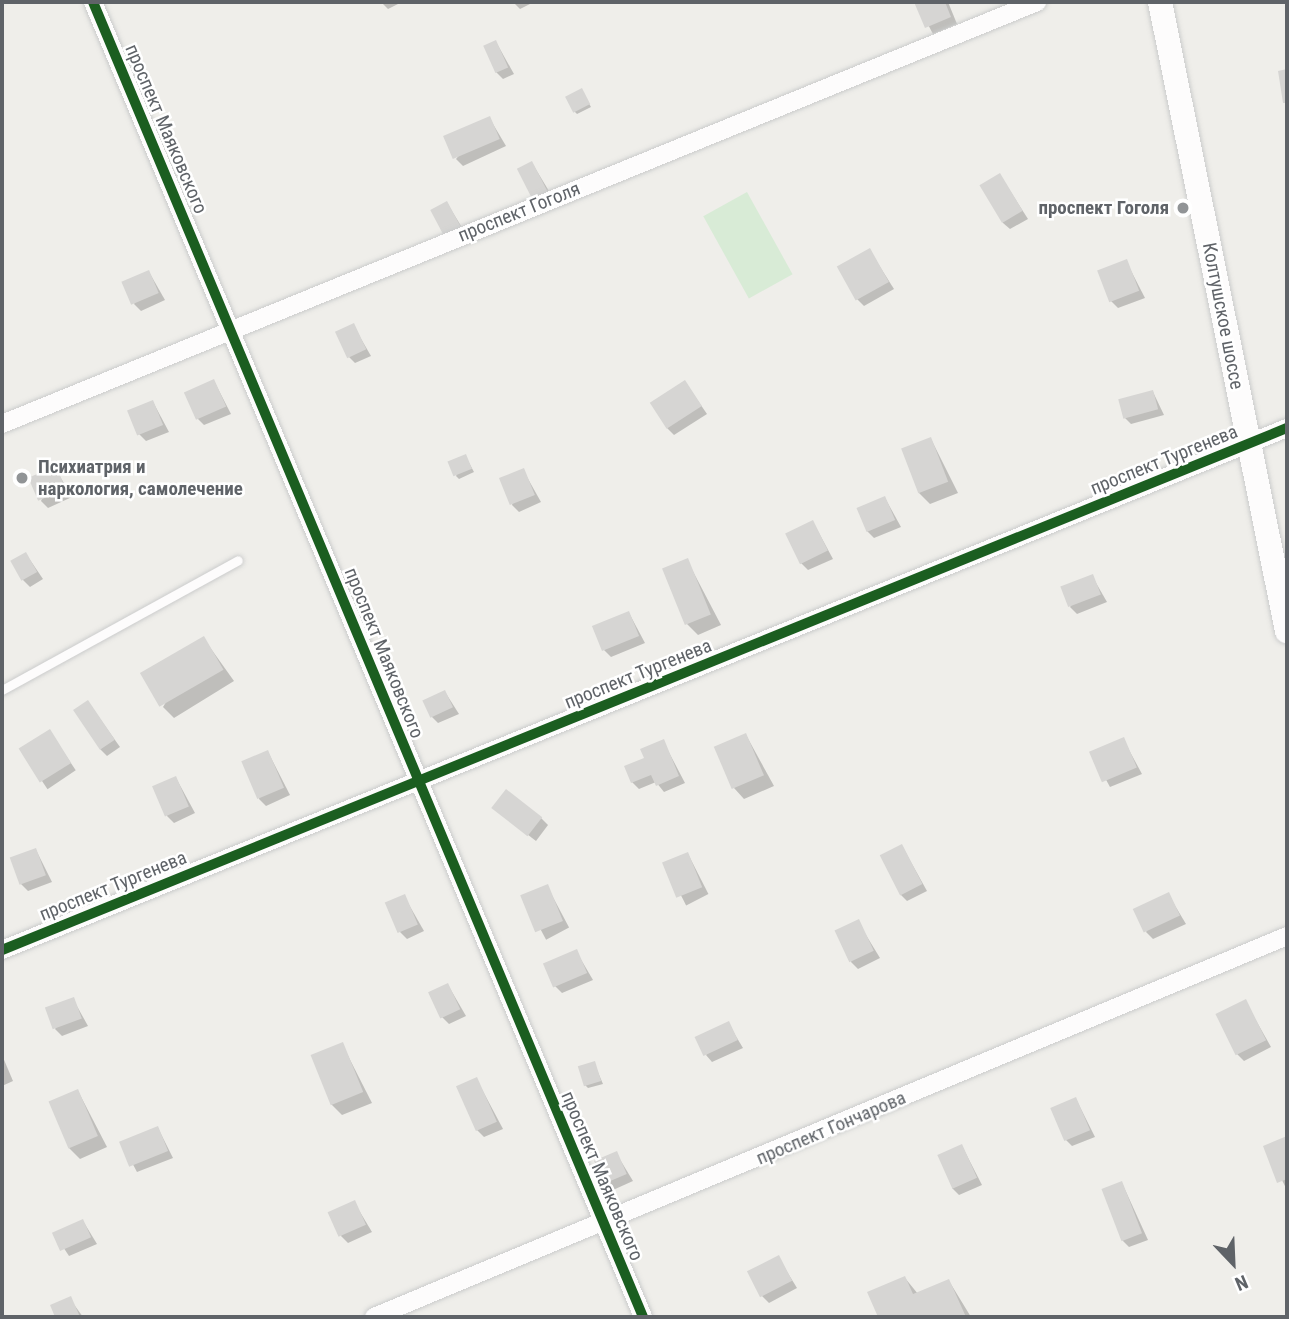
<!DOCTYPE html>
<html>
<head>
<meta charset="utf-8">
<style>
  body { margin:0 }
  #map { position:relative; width:1289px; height:1319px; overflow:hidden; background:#efeeea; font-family:"Roboto Condensed",sans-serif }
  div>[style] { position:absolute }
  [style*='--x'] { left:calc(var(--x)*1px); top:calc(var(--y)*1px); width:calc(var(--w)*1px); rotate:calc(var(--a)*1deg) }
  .green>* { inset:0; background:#d8ebd6; transform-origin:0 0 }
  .shadow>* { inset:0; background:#0003; transform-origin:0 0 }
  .building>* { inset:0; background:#d6d5d3; transform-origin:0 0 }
  .roads { filter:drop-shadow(0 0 2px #cbcccc) drop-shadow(0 0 2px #cbcccc) }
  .service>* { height:9px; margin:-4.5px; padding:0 4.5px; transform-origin:4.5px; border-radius:4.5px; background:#fdfcfc }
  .minor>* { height:18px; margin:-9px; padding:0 9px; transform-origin:9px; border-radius:9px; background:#fdfcfc }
  .secondary>* { height:24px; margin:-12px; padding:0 12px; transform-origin:12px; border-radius:12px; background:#fdfcfc }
  .cycleway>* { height:10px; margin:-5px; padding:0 5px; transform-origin:5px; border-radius:5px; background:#1b5e20 }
  .dots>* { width:19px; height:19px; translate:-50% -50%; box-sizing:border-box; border:4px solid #fff; border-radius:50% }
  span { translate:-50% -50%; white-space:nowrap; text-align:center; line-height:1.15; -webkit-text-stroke:5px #fff; paint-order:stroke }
  .street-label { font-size:19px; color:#5f6368 }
  .poi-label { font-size:19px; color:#5f6368; font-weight:700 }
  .right { translate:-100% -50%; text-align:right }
  .left { translate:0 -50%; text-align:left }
  .frame { position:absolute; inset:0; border:4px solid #5f6368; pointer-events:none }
  .north { position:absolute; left:1198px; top:1228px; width:70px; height:70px; -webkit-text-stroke:5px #fff; paint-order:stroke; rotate:157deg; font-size:19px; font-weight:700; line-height:28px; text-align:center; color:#5f6368 }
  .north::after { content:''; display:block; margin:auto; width:24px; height:32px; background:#5f6368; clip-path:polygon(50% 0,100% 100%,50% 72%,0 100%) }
</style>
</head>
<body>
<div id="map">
  <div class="green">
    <i style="left:747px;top:192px;width:94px;height:50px;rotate:61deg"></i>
  </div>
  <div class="shadow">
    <i style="clip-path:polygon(381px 2px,402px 2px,388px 9px)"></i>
    <i style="clip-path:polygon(513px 2px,534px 2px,520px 9px)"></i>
    <i style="clip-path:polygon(916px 2px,948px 2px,957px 24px,933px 34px)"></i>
    <i style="clip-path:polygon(496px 42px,514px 74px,503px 79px,496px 72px)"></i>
    <i style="clip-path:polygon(582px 91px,591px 107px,577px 114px,574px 111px)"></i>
    <i style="clip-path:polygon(490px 119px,506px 146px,463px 166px,456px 159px)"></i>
    <i style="clip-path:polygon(532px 163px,555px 201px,542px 208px)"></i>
    <i style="clip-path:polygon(1000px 175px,1028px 219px,1010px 229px,1003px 223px)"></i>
    <i style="clip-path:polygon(447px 203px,466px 234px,452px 242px)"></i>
    <i style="clip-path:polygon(870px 251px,894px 289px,864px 306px,857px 299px)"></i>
    <i style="clip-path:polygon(1126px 261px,1145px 298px,1118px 308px,1111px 301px)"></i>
    <i style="clip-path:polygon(149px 272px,165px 300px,141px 311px,134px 304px)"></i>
    <i style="clip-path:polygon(353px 325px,371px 356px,355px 363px,348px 356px)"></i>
    <i style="clip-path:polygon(214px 381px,231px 414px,204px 425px,197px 418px)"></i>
    <i style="clip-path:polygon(685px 382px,707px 414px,674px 435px,667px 428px)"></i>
    <i style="clip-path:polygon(1153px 392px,1164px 415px,1131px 424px,1124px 417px)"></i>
    <i style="clip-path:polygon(153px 402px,169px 432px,146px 441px,139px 434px)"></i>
    <i style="clip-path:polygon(931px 439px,958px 493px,930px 504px,919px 493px)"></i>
    <i style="clip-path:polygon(466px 457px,474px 472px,459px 479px,456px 476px)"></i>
    <i style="clip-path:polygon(55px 468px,72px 497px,48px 508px,41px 501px)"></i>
    <i style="clip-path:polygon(523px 470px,541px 502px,519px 512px,512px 505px)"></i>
    <i style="clip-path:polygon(885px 498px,901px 527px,874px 538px,867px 531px)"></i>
    <i style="clip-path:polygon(813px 522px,833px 559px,808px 570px,801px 563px)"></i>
    <i style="clip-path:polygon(26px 554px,43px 579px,30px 587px,23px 580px)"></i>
    <i style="clip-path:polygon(687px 560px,721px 625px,698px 635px,687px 624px)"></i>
    <i style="clip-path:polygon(1092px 576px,1107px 602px,1077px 614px,1070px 607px)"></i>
    <i style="clip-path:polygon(629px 613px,645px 643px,611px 657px,604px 650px)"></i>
    <i style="clip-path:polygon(204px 639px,234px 681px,174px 718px,163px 707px)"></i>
    <i style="clip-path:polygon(445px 692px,459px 714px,438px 723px,431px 716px)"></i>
    <i style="clip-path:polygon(88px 702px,120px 747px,107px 756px,100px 749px)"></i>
    <i style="left:50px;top:732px;width:46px;height:34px;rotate:56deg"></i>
    <i style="clip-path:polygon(746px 735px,774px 786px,744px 799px,734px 788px)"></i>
    <i style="clip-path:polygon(1123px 739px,1142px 774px,1110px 787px,1091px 752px)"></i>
    <i style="clip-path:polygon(663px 741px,685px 783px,664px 792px,656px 782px,639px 789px,632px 782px)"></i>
    <i style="clip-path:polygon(268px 752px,290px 795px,266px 806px,259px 799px)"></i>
    <i style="clip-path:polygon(176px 778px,195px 813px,174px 823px,167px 816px)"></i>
    <i style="clip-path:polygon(501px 814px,541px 818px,548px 825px,536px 841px)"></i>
    <i style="clip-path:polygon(902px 846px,927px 891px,907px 901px,900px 894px)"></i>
    <i style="clip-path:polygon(36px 850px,52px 882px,28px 891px,21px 884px)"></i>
    <i style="left:688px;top:854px;width:45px;height:25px;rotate:63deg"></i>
    <i style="left:547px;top:886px;width:47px;height:26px;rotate:62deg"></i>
    <i style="clip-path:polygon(1168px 894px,1186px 924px,1153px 939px,1146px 932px)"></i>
    <i style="clip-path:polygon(404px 896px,424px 931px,407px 939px,400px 932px)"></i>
    <i style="clip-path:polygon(858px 922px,880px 958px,858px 969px,851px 962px)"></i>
    <i style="clip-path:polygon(576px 951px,593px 980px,562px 993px,555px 986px)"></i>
    <i style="clip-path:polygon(448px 985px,466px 1016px,449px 1024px,442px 1017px)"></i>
    <i style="clip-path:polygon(73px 999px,88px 1026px,62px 1036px,55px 1029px)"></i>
    <i style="clip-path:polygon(1245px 1001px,1271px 1047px,1244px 1061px,1237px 1054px)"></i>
    <i style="clip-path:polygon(728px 1023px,743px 1048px,712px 1062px,706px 1055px)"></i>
    <i style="clip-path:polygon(342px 1044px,372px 1103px,342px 1115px,331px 1104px)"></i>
    <i style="clip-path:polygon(2px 1055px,13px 1081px,2px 1086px)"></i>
    <i style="clip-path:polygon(594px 1063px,603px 1084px,588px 1088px,585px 1085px)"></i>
    <i style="clip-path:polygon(477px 1080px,503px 1129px,484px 1137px,477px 1130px)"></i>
    <i style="clip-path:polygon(78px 1091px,107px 1147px,80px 1159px,69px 1148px)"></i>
    <i style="clip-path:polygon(1076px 1099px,1095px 1137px,1072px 1146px,1065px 1139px)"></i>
    <i style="clip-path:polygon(158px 1128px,173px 1158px,137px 1172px,121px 1142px)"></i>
    <i style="clip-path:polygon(1287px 1138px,1287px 1190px,1265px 1147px)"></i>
    <i style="clip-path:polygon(962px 1146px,982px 1185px,959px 1195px,952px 1188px)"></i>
    <i style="clip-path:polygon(616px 1153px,633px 1181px,613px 1190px,596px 1162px)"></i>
    <i style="clip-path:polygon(1122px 1183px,1148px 1240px,1129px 1247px,1122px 1240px)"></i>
    <i style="clip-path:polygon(354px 1202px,372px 1232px,348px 1243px,341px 1236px)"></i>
    <i style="clip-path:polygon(83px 1221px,97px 1244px,69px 1256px,54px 1233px)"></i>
    <i style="clip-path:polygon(778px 1257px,797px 1288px,769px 1303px,762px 1296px)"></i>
    <i style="clip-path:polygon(905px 1278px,918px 1294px,949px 1281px,971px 1317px,880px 1317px,870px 1293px)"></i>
    <i style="clip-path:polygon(70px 1299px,83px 1317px,57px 1317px,52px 1306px)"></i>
  </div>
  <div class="building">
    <i style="clip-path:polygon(914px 2px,945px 2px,951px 17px,925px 28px)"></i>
    <i style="left:496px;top:40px;width:30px;height:14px;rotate:66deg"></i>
    <i style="clip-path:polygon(1287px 69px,1287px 103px,1283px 103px,1278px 71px)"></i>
    <i style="left:582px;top:88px;width:18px;height:19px;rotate:63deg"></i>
    <i style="left:490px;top:116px;width:25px;height:51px;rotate:67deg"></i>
    <i style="left:532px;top:161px;width:37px;height:17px;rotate:63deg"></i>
    <i style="left:1000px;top:173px;width:44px;height:24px;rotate:59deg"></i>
    <i style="left:447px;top:201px;width:30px;height:19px;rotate:62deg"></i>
    <i style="left:870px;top:248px;width:39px;height:38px;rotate:61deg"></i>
    <i style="left:1127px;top:259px;width:34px;height:32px;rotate:69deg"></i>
    <i style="left:149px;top:270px;width:25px;height:30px;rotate:67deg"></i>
    <i style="left:354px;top:323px;width:29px;height:21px;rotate:65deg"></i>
    <i style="left:214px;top:379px;width:30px;height:33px;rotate:66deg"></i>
    <i style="left:685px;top:380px;width:31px;height:42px;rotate:57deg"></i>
    <i style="left:1153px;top:390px;width:20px;height:36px;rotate:75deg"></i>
    <i style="left:153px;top:400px;width:27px;height:28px;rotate:68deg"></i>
    <i style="left:931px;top:437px;width:48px;height:32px;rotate:69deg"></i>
    <i style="left:466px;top:454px;width:16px;height:20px;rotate:68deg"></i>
    <i style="left:56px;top:466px;width:25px;height:30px;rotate:67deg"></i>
    <i style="left:524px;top:468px;width:29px;height:27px;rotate:68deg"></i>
    <i style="left:885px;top:496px;width:26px;height:31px;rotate:67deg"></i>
    <i style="left:813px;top:520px;width:34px;height:31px;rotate:64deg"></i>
    <i style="left:26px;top:552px;width:23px;height:18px;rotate:61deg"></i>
    <i style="left:688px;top:558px;width:61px;height:28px;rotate:68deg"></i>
    <i style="left:1093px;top:574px;width:22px;height:35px;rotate:69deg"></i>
    <i style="left:629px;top:611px;width:27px;height:40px;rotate:68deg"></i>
    <i style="left:204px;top:636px;width:39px;height:74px;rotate:60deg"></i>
    <i style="left:445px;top:690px;width:19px;height:25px;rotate:65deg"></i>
    <i style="left:88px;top:700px;width:48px;height:18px;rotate:56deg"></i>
    <i style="left:50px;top:729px;width:40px;height:37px;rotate:58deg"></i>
    <i style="left:746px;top:733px;width:46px;height:35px;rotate:67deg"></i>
    <i style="left:1124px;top:737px;width:33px;height:38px;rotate:67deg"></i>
    <i style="clip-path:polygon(664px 739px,679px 776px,656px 786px,651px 775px,631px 783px,624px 766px,644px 758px,640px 749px)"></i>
    <i style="left:268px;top:750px;width:41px;height:29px;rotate:67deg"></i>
    <i style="left:176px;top:776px;width:33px;height:26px;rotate:67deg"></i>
    <i style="left:506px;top:789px;width:46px;height:24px;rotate:38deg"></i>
    <i style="left:902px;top:844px;width:45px;height:25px;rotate:63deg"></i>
    <i style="left:36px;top:848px;width:29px;height:28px;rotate:70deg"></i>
    <i style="left:688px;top:852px;width:38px;height:28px;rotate:68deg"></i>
    <i style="left:548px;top:884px;width:40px;height:30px;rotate:68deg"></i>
    <i style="left:1169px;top:892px;width:26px;height:40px;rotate:65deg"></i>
    <i style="left:405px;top:894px;width:33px;height:22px;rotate:67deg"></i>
    <i style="left:859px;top:919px;width:35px;height:27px;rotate:65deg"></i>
    <i style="left:577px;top:949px;width:26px;height:37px;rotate:67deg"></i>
    <i style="left:448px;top:983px;width:29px;height:22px;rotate:65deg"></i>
    <i style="left:74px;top:997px;width:23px;height:31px;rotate:70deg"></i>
    <i style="left:1246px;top:999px;width:46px;height:34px;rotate:64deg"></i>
    <i style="left:729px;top:1021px;width:21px;height:38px;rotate:65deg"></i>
    <i style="left:343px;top:1042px;width:54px;height:35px;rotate:68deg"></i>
    <i style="left:595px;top:1061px;width:21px;height:18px;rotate:73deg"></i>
    <i style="left:477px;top:1077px;width:49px;height:23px;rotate:66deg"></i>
    <i style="left:78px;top:1089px;width:51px;height:32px;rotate:67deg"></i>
    <i style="left:1076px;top:1097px;width:36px;height:28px;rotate:67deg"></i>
    <i style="left:158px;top:1126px;width:27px;height:42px;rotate:68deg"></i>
    <i style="clip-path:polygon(1287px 1136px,1287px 1179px,1277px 1183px,1263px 1146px)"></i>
    <i style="left:962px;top:1144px;width:37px;height:27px;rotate:66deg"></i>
    <i style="left:617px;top:1151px;width:25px;height:25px;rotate:67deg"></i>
    <i style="left:1122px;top:1181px;width:56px;height:22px;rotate:69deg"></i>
    <i style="left:355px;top:1200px;width:27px;height:30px;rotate:66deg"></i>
    <i style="left:83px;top:1219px;width:20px;height:34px;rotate:66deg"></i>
    <i style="left:779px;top:1255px;width:29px;height:36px;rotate:63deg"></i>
    <i style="clip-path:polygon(905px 1276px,913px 1294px,949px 1279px,966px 1317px,878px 1317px,867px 1292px)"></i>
    <i style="clip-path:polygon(71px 1296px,80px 1317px,55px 1317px,50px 1305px)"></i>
  </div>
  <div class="roads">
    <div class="service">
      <i style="--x:2;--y:690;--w:269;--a:-28.8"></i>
    </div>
    <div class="minor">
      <i style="--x:93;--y:2;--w:1425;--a:67.3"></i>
      <i style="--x:2;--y:424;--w:1118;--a:-22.18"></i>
      <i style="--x:2;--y:950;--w:1387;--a:-22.11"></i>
      <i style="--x:374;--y:1317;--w:989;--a:-22.65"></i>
    </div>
    <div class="secondary">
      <i style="--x:1160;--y:2;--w:642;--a:78.59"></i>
    </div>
  </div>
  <div class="cycleway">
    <i style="--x:93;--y:2;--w:1425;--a:67.3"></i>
    <i style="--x:2;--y:950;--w:1387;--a:-22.11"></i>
  </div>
  <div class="dots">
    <i style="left:1183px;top:208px;background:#919496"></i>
    <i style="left:22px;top:478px;background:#919496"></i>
  </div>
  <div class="street-label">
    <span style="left:166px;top:129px;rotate:67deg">проспект Маяковского</span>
    <span style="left:519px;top:212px;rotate:-22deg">проспект Гоголя</span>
    <span style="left:1223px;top:316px;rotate:79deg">Колтушское шоссе</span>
    <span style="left:1164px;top:460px;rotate:-22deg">проспект Тургенева</span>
    <span style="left:384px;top:653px;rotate:68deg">проспект Маяковского</span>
    <span style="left:638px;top:674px;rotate:-22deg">проспект Тургенева</span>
    <span style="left:113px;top:886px;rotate:-22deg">проспект Тургенева</span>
    <span style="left:831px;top:1128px;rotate:-23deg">проспект Гончарова</span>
    <span style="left:602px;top:1176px;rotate:67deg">проспект Маяковского</span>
  </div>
  <div class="poi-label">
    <span class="right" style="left:1169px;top:208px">проспект Гоголя</span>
    <span class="left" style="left:38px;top:478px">Психиатрия и<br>наркология, самолечение</span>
  </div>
  <div class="frame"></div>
  <div class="north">N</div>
</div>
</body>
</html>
